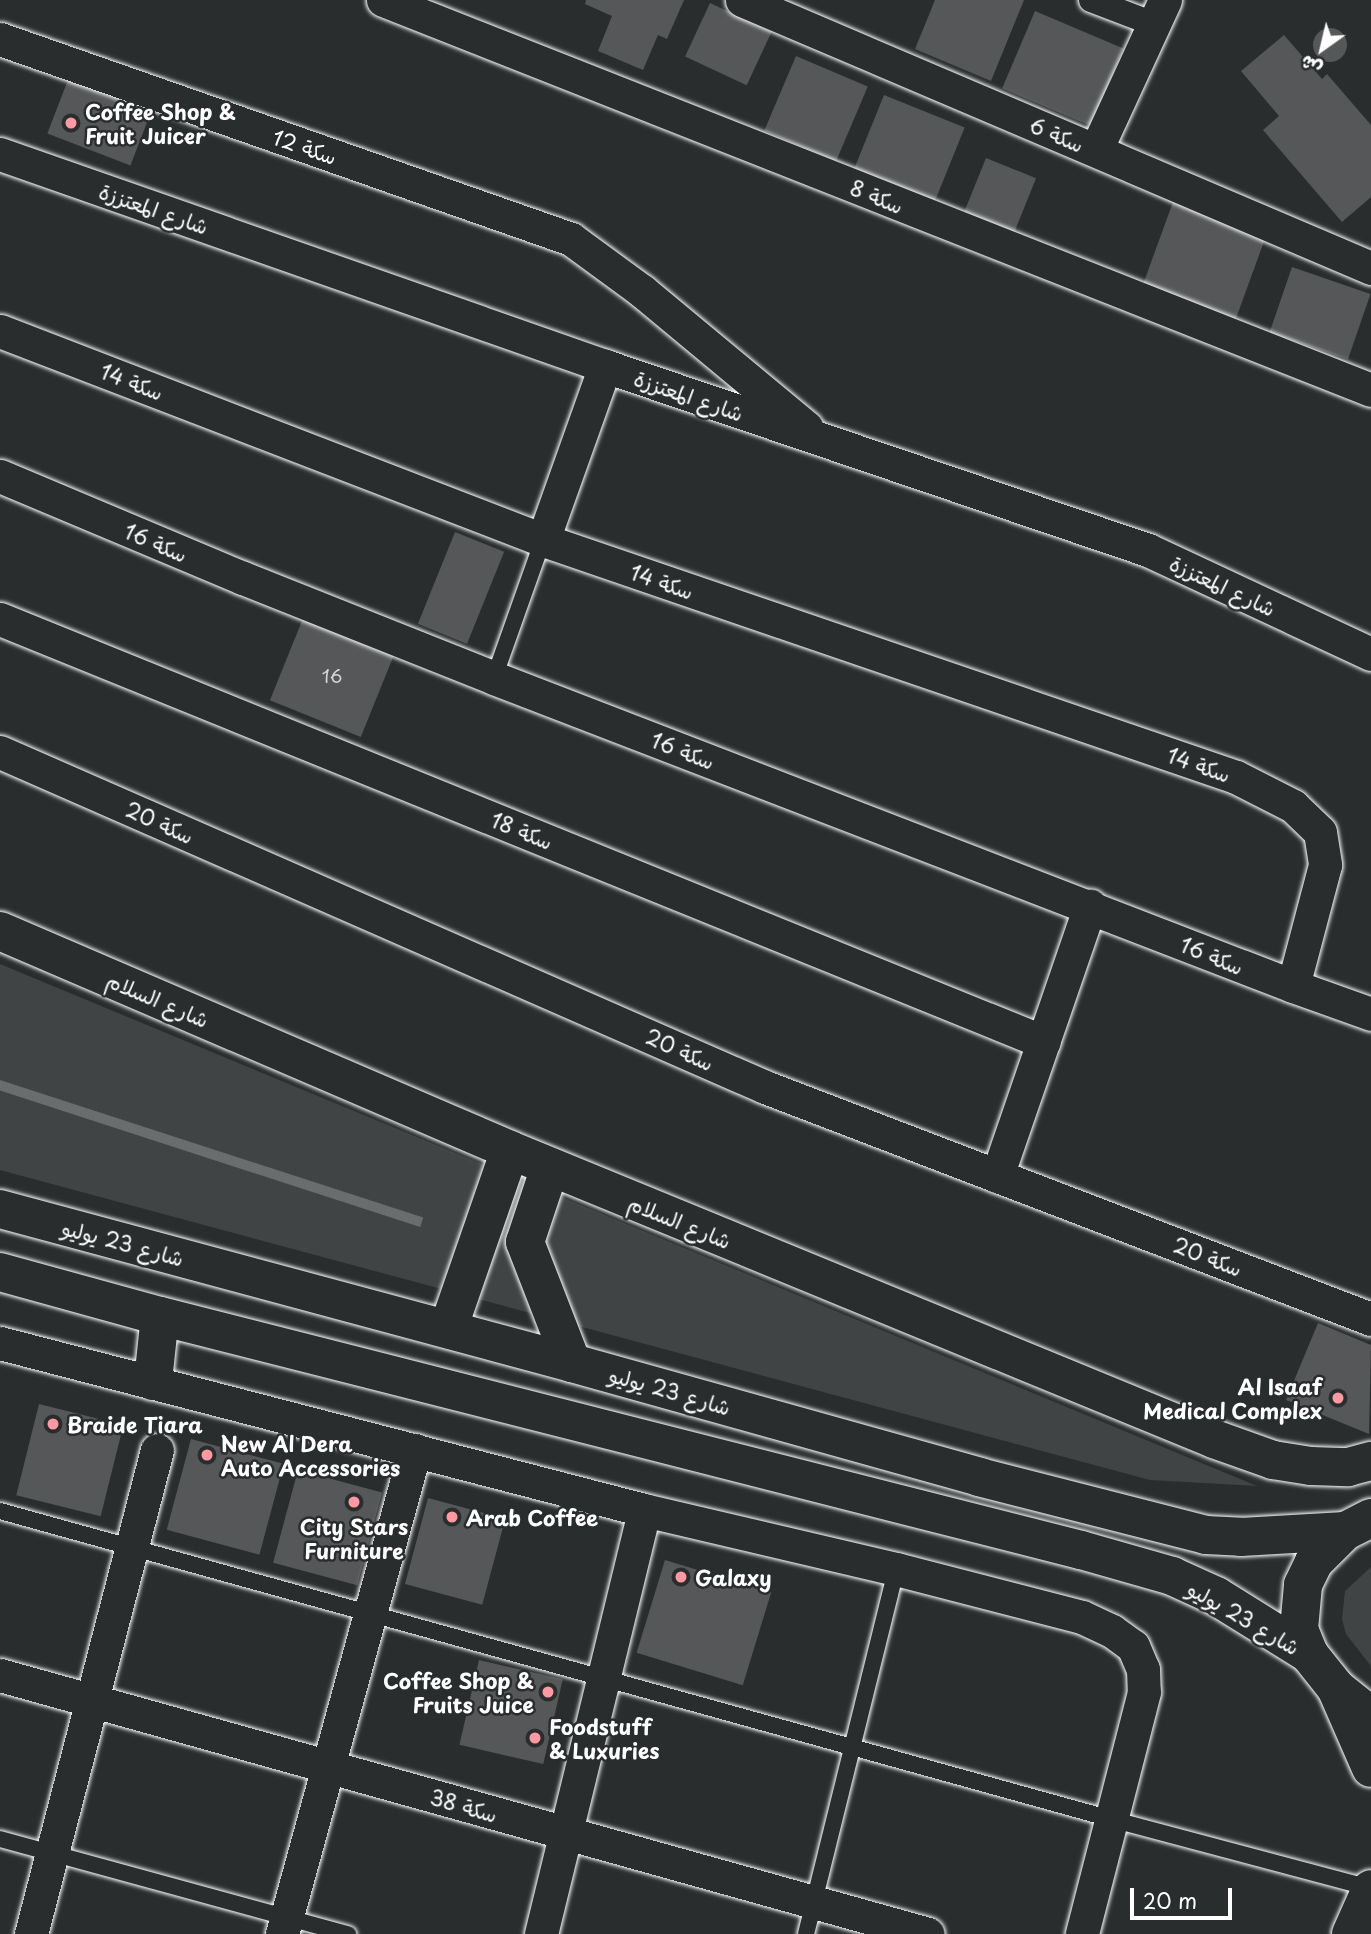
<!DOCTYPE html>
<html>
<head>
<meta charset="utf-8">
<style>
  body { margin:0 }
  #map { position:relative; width:1371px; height:1934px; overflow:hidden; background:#2a2d2e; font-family:"Playpen Sans","Playpen Sans Arabic",sans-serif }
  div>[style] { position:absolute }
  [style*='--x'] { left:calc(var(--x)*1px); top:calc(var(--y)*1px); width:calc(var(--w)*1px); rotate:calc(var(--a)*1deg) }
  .green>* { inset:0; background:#414445 }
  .water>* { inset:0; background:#6a6c6d; transform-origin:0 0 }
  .building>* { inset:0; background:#555758; transform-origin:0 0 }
  .round { border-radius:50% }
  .roads { filter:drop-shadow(0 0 2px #fff) drop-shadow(0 0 2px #fff) }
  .service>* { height:16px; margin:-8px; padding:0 8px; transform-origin:8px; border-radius:8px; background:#2a2d2e }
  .pedestrian>* { height:24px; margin:-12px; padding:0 12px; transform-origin:12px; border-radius:12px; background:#2a2d2e }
  .minor>* { height:33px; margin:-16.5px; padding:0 16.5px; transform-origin:16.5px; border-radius:16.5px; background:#2a2d2e }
  .tertiary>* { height:38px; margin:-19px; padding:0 19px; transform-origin:19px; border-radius:19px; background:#2a2d2e }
  .secondary>* { height:38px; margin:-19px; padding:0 19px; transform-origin:19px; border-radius:19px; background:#2a2d2e }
  .dots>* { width:19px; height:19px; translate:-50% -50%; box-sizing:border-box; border:4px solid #2a2d2e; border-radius:50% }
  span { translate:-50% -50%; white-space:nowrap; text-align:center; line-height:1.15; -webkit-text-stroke:5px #2a2d2e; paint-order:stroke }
  .number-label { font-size:18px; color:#d4d5d5 }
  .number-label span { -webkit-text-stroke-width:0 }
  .poi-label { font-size:21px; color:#fff; font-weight:700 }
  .left { translate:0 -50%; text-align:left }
  .right { translate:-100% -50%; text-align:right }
  .street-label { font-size:21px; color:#fff }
  .north { position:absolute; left:1287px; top:14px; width:70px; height:70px; -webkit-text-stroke:5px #2a2d2e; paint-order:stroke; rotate:214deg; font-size:19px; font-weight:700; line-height:28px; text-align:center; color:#fff }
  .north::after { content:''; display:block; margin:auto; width:24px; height:32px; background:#fff; clip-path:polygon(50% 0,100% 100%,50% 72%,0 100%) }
  .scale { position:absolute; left:1130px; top:1888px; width:102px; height:32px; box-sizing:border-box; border:4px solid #fff; border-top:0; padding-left:9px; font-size:21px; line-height:24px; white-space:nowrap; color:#fff; -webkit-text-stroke:5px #2a2d2e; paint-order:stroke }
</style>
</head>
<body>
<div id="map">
  <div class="green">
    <i style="clip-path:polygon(0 964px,1257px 1486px,1150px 1480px,0 1170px)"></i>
    <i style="clip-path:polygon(1371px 1567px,1371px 1666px,1346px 1634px,1342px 1619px,1345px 1591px)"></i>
  </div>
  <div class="water">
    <i style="left:0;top:1080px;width:445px;height:10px;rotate:18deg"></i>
  </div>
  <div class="building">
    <i style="clip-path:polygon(586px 0,684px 0,667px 39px,658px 35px,643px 70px,598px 51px,612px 16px,585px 4px)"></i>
    <i style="clip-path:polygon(935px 0,1024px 0,991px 81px,915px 49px)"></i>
    <i style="left:710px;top:3px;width:68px;height:59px;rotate:25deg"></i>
    <i style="left:1035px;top:11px;width:96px;height:84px;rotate:23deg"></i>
    <i class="round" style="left:1313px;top:28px;width:34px;height:34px"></i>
    <i style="clip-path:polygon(1284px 35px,1322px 79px,1327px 74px,1371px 125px,1371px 197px,1342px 222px,1263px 130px,1279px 116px,1241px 71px)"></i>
    <i style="left:796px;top:56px;width:78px;height:81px;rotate:23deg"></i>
    <i style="left:71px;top:72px;width:89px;height:66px;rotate:21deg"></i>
    <i style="left:884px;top:95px;width:87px;height:79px;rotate:22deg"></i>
    <i style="left:986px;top:158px;width:54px;height:59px;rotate:22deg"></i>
    <i style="left:1173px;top:202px;width:99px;height:90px;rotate:20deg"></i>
    <i style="left:1292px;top:267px;width:83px;height:69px;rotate:19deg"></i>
    <i style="left:455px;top:532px;width:53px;height:99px;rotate:22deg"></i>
    <i style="left:304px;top:616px;width:98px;height:91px;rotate:22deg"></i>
    <i style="clip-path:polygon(1318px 1323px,1371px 1345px,1369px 1434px,1286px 1400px)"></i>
    <i style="left:39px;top:1404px;width:87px;height:94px;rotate:14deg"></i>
    <i style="left:191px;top:1439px;width:96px;height:94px;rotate:15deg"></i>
    <i style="left:298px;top:1470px;width:87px;height:96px;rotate:15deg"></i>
    <i style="left:428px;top:1498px;width:80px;height:89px;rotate:15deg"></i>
    <i style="left:665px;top:1560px;width:111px;height:97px;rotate:17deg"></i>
    <i style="left:479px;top:1660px;width:86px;height:87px;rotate:13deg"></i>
  </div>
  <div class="roads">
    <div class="service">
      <i style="--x:494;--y:678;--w:146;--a:-70.5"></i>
      <i style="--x:0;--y:1511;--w:1153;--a:15.49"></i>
      <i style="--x:1111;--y:1819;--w:269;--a:14.9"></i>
      <i style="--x:0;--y:1839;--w:361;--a:15.3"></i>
      <i style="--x:806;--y:1934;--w:376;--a:-76.1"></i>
    </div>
    <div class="pedestrian">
      <i style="--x:1091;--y:0;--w:67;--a:20.9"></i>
    </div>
    <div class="minor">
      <i style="--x:383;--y:0;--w:1062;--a:21.54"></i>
      <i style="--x:742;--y:0;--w:684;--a:23.08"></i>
      <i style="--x:0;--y:39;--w:605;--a:19.3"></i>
      <i style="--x:571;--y:239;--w:88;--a:36.2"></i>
      <i style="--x:642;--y:291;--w:214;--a:39.7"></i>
      <i style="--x:1096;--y:150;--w:165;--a:-65.3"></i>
      <i style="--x:0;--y:154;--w:641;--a:19.31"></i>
      <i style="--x:605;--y:366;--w:573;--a:18.72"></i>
      <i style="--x:1148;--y:550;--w:246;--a:25"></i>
      <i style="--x:0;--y:331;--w:582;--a:21.05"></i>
      <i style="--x:543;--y:540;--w:732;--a:18.88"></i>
      <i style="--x:1236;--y:777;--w:64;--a:27"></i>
      <i style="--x:1293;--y:806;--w:37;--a:44"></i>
      <i style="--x:1320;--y:832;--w:33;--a:81"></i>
      <i style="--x:1325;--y:865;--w:125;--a:104.8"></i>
      <i style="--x:0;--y:476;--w:264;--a:22.8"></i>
      <i style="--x:243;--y:578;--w:270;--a:21.7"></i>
      <i style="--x:494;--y:678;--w:856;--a:21.08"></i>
      <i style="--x:1293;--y:986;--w:83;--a:19.7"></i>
      <i style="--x:543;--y:540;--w:185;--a:-70.4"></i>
      <i style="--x:0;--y:619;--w:1126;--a:22.06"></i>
      <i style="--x:0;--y:752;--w:835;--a:23.65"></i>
      <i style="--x:765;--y:1087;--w:649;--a:20.95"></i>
      <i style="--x:997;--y:1176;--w:286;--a:-71"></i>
      <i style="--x:0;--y:1343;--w:665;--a:14.54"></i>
      <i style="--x:644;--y:1510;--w:259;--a:13.2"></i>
      <i style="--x:896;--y:1569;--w:192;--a:14.5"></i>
      <i style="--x:1082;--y:1617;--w:33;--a:25"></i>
      <i style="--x:1112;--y:1631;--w:26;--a:36"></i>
      <i style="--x:1133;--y:1646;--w:25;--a:67"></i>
      <i style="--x:1143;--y:1669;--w:23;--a:88"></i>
      <i style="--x:1144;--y:1692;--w:250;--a:104.4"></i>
      <i style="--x:0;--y:1675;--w:963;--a:15.59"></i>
      <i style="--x:31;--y:1934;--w:500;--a:-75.41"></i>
      <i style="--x:282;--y:1934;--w:502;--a:-74.63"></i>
      <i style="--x:541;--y:1934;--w:436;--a:-76.3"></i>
    </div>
    <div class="tertiary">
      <i style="--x:0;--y:931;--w:555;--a:23.24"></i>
      <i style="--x:510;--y:1150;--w:761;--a:22.32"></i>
      <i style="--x:1214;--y:1439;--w:63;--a:19.6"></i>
      <i style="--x:1273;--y:1460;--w:38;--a:9"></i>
      <i style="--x:1311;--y:1466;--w:37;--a:2"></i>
      <i style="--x:1348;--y:1467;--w:24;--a:-15"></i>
      <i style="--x:1336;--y:1688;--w:87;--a:66.4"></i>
      <i style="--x:1351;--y:1934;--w:49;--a:-66"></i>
    </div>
    <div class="secondary">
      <i style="--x:550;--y:1167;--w:79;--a:108.4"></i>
      <i style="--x:525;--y:1242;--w:130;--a:68.8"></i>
      <i style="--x:0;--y:1209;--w:592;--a:15.07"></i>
      <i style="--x:572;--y:1363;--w:423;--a:15.6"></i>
      <i style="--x:979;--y:1477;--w:234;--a:14.3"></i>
      <i style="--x:1206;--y:1535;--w:35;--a:3"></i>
      <i style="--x:1241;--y:1537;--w:104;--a:-3.3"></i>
      <i style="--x:0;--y:1272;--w:166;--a:15.4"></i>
      <i style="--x:160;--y:1316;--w:950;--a:14.26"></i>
      <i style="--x:1081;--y:1550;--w:95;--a:15.9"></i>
      <i style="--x:1172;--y:1576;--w:48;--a:24.4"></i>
      <i style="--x:1216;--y:1596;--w:110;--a:31.9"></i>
      <i style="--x:448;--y:1329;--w:189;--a:-70.9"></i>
      <i style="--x:153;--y:1381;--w:65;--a:-83.9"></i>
      <i style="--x:1371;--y:1518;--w:29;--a:153"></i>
      <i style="--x:1345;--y:1531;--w:44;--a:135"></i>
      <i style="--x:1314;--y:1562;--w:25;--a:116"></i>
      <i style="--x:1303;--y:1585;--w:44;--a:95.2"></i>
      <i style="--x:1299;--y:1629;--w:27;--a:68"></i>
      <i style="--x:1309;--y:1654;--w:43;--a:51.5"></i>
      <i style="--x:1336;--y:1688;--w:45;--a:38.7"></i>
    </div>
  </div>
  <div class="dots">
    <i style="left:71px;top:123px;background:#ff9aa2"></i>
    <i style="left:1338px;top:1398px;background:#ff9aa2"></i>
    <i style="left:53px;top:1424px;background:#ff9aa2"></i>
    <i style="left:207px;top:1455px;background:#ff9aa2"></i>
    <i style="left:354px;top:1502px;background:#ff9aa2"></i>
    <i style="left:452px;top:1517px;background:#ff9aa2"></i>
    <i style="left:681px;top:1577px;background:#ff9aa2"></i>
    <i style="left:548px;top:1692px;background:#ff9aa2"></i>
    <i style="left:535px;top:1738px;background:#ff9aa2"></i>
  </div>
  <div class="number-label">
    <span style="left:332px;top:676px">16</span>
  </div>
  <div class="poi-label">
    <span class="left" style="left:85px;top:123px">Coffee Shop &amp;<br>Fruit Juicer</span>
    <span class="right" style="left:1322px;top:1398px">Al Isaaf<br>Medical Complex</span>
    <span class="left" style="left:67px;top:1424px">Braide Tiara</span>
    <span class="left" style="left:221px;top:1455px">New Al Dera<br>Auto Accessories</span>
    <span class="left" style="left:466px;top:1517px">Arab Coffee</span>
    <span style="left:354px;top:1538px">City Stars<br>Furniture</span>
    <span class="left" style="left:695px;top:1577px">Galaxy</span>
    <span class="right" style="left:534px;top:1692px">Coffee Shop &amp;<br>Fruits Juice</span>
    <span class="left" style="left:549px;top:1738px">Foodstuff<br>&amp; Luxuries</span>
  </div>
  <div class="street-label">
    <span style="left:1057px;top:134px;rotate:23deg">سكة 6</span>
    <span style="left:305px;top:146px;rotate:19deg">سكة 12</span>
    <span style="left:877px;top:196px;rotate:22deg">سكة 8</span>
    <span style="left:154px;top:208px;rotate:19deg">شارع المعتززة</span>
    <span style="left:132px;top:381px;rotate:21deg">سكة 14</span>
    <span style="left:689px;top:395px;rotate:19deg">شارع المعتززة</span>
    <span style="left:156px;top:542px;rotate:23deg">سكة 16</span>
    <span style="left:662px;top:581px;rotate:19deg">سكة 14</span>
    <span style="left:1223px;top:585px;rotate:25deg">شارع المعتززة</span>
    <span style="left:683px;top:750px;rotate:21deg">سكة 16</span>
    <span style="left:1199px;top:764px;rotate:19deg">سكة 14</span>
    <span style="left:160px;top:822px;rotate:24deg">سكة 20</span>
    <span style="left:522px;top:830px;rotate:22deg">سكة 18</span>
    <span style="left:1212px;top:955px;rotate:22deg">سكة 16</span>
    <span style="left:158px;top:999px;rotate:23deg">شارع السلام</span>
    <span style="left:680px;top:1049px;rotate:24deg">سكة 20</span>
    <span style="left:680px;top:1221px;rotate:22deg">شارع السلام</span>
    <span style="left:123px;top:1242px;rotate:15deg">شارع 23 يوليو</span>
    <span style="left:1208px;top:1256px;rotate:21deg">سكة 20</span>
    <span style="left:670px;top:1390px;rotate:16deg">شارع 23 يوليو</span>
    <span style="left:1244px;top:1617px;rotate:30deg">شارع 23 يوليو</span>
    <span style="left:464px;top:1805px;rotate:16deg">سكة 38</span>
  </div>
  <div class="north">ش</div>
  <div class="scale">20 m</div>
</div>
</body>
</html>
